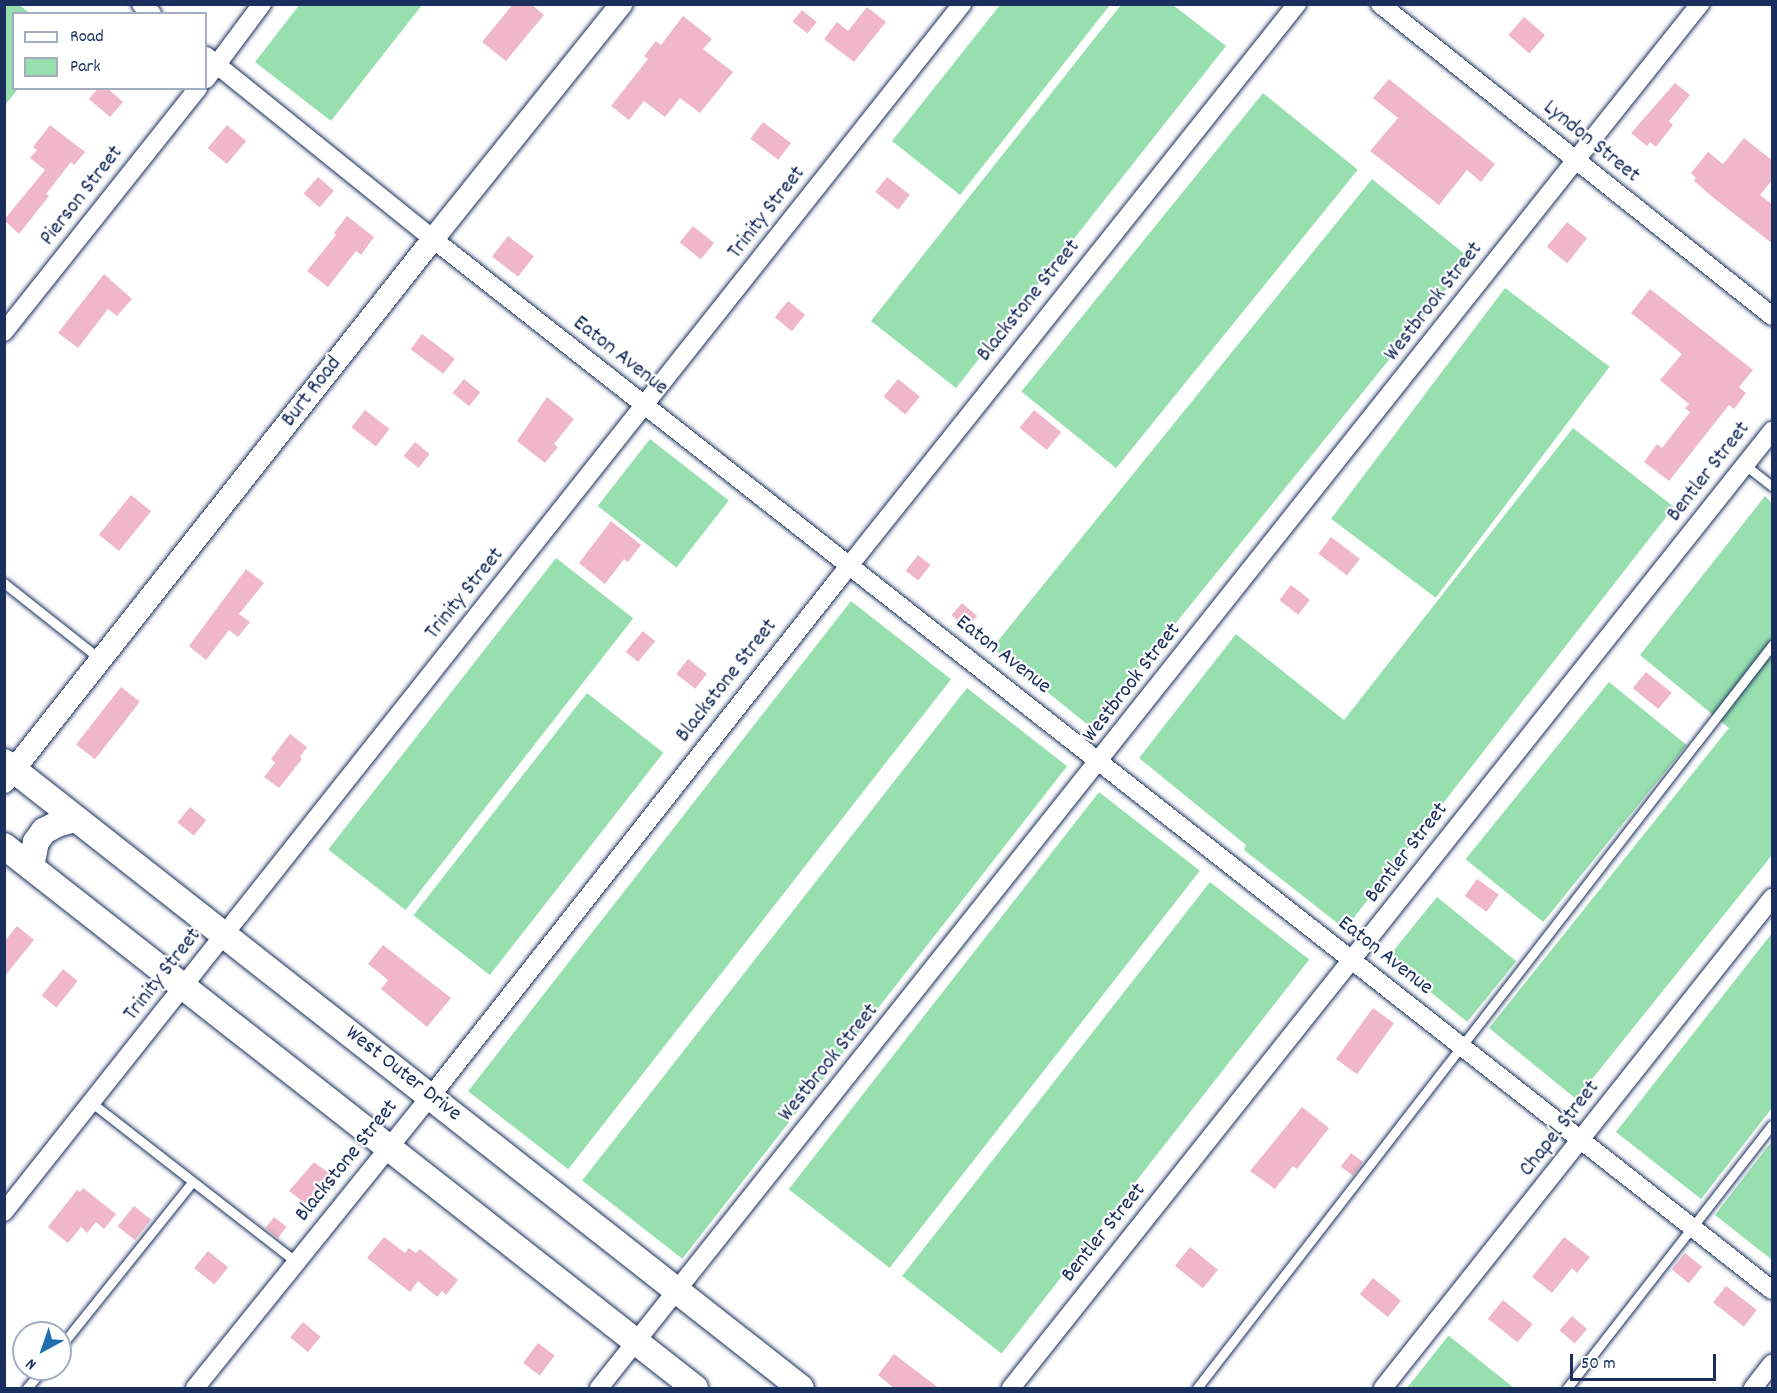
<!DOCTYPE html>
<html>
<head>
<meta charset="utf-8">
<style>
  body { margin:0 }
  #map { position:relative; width:1777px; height:1393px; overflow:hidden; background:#fff; font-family:Dekko,sans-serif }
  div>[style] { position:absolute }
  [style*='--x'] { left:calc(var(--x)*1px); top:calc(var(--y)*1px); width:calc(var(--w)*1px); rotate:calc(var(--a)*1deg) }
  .green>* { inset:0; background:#97dfae; transform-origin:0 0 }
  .building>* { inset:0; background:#f0b7ca; transform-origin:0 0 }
  .roads { filter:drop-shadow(0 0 2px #1b2f5e) drop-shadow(0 0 2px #1b2f5e) }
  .service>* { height:9px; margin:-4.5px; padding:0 4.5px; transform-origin:4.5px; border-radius:4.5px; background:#fff }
  .minor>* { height:18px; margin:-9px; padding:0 9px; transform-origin:9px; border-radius:9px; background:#fff }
  .tertiary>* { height:22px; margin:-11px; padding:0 11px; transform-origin:11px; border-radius:11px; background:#fff }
  .secondary>* { height:26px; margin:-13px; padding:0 13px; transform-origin:13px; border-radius:13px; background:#fff }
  span { translate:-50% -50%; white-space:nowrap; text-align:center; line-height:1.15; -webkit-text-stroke:4.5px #fff; paint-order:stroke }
  .street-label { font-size:22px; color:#1b2f5e }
  .frame { position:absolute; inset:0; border:6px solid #1b2f5e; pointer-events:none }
  .legend { position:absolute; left:12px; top:12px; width:195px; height:78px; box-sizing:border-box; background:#fff; border:2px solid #a4acbf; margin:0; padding:8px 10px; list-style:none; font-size:18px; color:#1b2f5e }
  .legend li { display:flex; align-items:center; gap:12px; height:30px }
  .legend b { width:30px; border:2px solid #a4acbf }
  .north { position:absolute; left:12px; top:1321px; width:60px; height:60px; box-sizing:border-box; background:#fff; border:2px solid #a4acbf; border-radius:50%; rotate:220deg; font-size:16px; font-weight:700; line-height:24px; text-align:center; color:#1b2f5e }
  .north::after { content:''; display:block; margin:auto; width:21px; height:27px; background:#1f6fb2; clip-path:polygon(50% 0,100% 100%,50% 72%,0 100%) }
  .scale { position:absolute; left:1570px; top:1354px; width:146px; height:27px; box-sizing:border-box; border:3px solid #1b2f5e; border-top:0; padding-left:8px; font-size:18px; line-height:21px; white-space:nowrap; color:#1b2f5e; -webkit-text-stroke:4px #fff; paint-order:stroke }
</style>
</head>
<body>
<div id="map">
  <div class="green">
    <i style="clip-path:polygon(5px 4px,19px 5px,30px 13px,14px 14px,14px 88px,18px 89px,5px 105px)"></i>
    <i style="clip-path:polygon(300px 4px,422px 4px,422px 5px,331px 121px,255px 62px)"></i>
    <i style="clip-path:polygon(1000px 5px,1110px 5px,960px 195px,892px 141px)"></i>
    <i style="clip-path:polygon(1121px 5px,1173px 5px,1226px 46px,956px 388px,871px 321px)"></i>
    <i style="left:1263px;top:93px;width:122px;height:384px;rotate:39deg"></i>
    <i style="left:1372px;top:179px;width:127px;height:603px;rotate:39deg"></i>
    <i style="left:1505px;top:288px;width:131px;height:289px;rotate:37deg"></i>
    <i style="clip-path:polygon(1573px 428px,1674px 507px,1345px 929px,1244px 850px,1246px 845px,1139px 758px,1236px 634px,1344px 720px)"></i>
    <i style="left:650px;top:439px;width:100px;height:85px;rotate:38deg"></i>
    <i style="clip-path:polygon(1765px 496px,1772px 503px,1772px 855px,1576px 1099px,1489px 1028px,1729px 728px,1640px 655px)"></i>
    <i style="left:556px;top:558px;width:98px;height:370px;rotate:38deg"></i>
    <i style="left:851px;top:601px;width:127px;height:622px;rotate:38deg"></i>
    <i style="left:1609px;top:682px;width:100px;height:228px;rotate:39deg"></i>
    <i style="left:967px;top:688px;width:127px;height:625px;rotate:38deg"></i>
    <i style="left:587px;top:693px;width:97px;height:282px;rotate:38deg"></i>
    <i style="left:1099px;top:792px;width:128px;height:504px;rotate:38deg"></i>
    <i style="left:1210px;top:882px;width:126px;height:500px;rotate:38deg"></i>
    <i style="left:1437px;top:897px;width:102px;height:78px;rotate:39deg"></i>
    <i style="clip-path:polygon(1772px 933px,1772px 1108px,1701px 1199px,1616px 1132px)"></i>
    <i style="clip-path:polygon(1772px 1141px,1772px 1260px,1715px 1215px)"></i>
    <i style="clip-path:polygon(1448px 1336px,1449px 1336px,1514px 1388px,1407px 1388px)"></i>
  </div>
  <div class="building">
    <i style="clip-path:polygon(513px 4px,531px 4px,544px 15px,506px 61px,482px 42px)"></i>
    <i style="clip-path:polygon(867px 7px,886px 22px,854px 62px,824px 39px,837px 22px,848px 31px)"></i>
    <i style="left:802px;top:10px;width:19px;height:15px;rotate:39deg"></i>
    <i style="clip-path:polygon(683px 16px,712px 39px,703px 49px,733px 72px,700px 113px,680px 98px,665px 117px,644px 101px,629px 120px,611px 106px,648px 59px,644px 56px,656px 41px,661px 45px)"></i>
    <i style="left:1524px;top:17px;width:28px;height:24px;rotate:41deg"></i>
    <i style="clip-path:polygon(1389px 79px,1495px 164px,1481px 182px,1467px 170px,1439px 205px,1370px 151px,1398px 118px,1373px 98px)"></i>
    <i style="clip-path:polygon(1675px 83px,1690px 95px,1669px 121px,1673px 125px,1656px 147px,1650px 142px,1647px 146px,1631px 133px)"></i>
    <i style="clip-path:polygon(98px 88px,107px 88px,123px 102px,110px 117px,89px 99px)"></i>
    <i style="left:763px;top:122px;width:35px;height:21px;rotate:37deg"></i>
    <i style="clip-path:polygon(50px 125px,85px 152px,74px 165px,71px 162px,46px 194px,49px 196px,19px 234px,4px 220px,45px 170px,30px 158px,37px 150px,33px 147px)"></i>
    <i style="left:227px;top:125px;width:25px;height:30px;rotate:40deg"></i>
    <i style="clip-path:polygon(1744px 138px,1773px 161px,1773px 179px,1760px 195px,1773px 205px,1773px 244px,1715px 199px,1694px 181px,1696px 178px,1691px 173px,1708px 152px,1723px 164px)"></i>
    <i style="left:318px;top:177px;width:21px;height:22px;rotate:41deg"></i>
    <i style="left:887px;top:177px;width:29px;height:19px;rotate:38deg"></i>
    <i style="clip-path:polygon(347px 216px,374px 237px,361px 255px,356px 251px,328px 287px,307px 271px,336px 235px,334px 233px)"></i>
    <i style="left:1567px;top:222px;width:26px;height:32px;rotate:39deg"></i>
    <i style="left:693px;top:226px;width:27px;height:21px;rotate:39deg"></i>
    <i style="left:508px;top:236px;width:33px;height:26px;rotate:38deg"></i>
    <i style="clip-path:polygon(104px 274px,132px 299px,117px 316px,108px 309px,78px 348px,58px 333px)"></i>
    <i style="clip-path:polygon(1650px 289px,1753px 370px,1739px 387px,1746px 393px,1734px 409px,1729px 405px,1669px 481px,1644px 462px,1657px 444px,1662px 448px,1690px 412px,1685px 408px,1689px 404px,1660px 380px,1682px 354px,1631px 313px)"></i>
    <i style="left:788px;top:301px;width:22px;height:21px;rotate:39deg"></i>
    <i style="left:422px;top:334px;width:41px;height:19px;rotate:37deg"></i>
    <i style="left:464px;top:379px;width:21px;height:18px;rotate:39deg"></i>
    <i style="left:898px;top:379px;width:28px;height:23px;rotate:39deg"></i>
    <i style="clip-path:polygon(547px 397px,574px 419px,554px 444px,558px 447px,545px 463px,517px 441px)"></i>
    <i style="left:365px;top:410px;width:31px;height:22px;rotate:38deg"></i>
    <i style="left:1034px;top:410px;width:35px;height:23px;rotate:39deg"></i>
    <i style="left:415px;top:442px;width:19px;height:18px;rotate:39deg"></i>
    <i style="left:131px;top:495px;width:26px;height:51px;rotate:39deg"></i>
    <i style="clip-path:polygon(611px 521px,641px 545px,628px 562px,624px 559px,605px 584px,579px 563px)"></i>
    <i style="left:1331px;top:537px;width:36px;height:21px;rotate:37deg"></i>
    <i style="left:918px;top:555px;width:16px;height:20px;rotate:38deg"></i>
    <i style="clip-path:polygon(246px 569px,264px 583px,239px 614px,250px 622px,238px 637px,229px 630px,206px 660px,189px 646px)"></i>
    <i style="left:1291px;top:585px;width:24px;height:19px;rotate:38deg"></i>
    <i style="left:962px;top:603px;width:20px;height:16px;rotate:41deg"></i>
    <i style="left:643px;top:631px;width:16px;height:27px;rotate:40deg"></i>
    <i style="left:688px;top:659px;width:24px;height:19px;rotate:38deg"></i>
    <i style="left:1646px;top:672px;width:33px;height:21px;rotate:39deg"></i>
    <i style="left:121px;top:687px;width:24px;height:73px;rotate:38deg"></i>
    <i style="clip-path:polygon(290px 734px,307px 747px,300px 757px,302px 759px,279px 788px,264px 777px,275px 763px,271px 759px)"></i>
    <i style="left:190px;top:807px;width:21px;height:20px;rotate:39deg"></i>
    <i style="left:1477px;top:879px;width:27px;height:21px;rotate:36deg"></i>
    <i style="clip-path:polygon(17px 926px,34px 940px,4px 977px,4px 942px)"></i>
    <i style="clip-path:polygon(383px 945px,451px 998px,427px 1027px,381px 989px,388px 980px,368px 964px)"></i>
    <i style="left:63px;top:969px;width:19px;height:34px;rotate:39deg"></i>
    <i style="left:1373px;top:1008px;width:26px;height:63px;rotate:36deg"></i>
    <i style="clip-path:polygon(1302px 1107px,1329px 1128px,1297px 1169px,1293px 1166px,1275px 1189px,1250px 1171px)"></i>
    <i style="left:1351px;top:1153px;width:15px;height:17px;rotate:37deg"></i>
    <i style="clip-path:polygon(314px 1162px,329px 1173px,306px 1204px,289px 1191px)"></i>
    <i style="clip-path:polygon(83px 1188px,116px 1214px,104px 1229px,96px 1222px,87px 1233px,81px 1227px,68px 1243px,48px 1227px,77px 1190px,80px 1192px)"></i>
    <i style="left:134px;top:1206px;width:22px;height:26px;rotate:39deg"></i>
    <i style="left:274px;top:1217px;width:16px;height:14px;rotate:38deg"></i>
    <i style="clip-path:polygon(384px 1237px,405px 1253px,409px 1248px,416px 1253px,420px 1249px,458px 1280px,446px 1295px,442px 1291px,437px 1297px,418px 1281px,410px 1292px,367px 1258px)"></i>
    <i style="clip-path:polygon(1564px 1237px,1590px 1257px,1577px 1273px,1572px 1268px,1552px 1293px,1532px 1277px)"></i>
    <i style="left:1190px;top:1247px;width:36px;height:24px;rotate:39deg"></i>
    <i style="left:208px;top:1251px;width:26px;height:22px;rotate:39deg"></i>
    <i style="left:1685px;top:1253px;width:22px;height:21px;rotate:39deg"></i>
    <i style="left:1373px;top:1278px;width:36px;height:21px;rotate:39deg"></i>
    <i style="left:1726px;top:1286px;width:39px;height:21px;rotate:38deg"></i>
    <i style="left:1503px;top:1300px;width:38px;height:24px;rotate:39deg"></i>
    <i style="left:1572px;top:1316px;width:20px;height:19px;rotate:41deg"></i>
    <i style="left:303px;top:1322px;width:23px;height:20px;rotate:40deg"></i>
    <i style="left:538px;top:1343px;width:21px;height:25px;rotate:37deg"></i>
    <i style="clip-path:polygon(894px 1354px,940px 1389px,895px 1389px,878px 1375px)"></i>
  </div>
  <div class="roads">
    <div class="service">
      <i style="--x:1745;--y:465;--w:34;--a:38"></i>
      <i style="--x:4;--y:583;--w:124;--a:38.4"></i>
      <i style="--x:92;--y:1103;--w:259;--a:37.9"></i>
      <i style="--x:60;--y:1347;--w:211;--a:-51.3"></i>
      <i style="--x:27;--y:1388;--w:25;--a:-50"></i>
      <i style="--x:1197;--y:1388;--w:940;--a:-52.26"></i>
      <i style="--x:1567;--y:1388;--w:333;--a:-52.1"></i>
    </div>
    <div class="minor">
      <i style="--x:141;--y:4;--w:15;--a:42"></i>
      <i style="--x:1380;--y:4;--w:501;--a:38.52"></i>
      <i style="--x:206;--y:56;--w:292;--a:38.9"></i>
      <i style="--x:433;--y:239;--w:1702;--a:38.13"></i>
      <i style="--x:206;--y:79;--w:94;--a:-53.3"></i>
      <i style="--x:4;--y:332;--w:312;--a:-51.5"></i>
      <i style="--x:4;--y:1212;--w:1542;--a:-51.58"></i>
      <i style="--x:195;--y:1388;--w:375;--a:-51.1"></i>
      <i style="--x:431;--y:1096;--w:656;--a:-51.75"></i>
      <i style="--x:837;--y:581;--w:738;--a:-51.44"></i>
      <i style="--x:599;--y:1388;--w:1769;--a:-51.5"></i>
      <i style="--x:1011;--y:1388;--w:1223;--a:-51.51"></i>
      <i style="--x:1383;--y:1388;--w:626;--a:-51.55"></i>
      <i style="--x:1753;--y:1388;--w:31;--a:-52"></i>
    </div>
    <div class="tertiary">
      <i style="--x:4;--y:782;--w:692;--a:-51.69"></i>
      <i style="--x:433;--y:239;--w:301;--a:-51.3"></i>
    </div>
    <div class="secondary">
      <i style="--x:4;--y:762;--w:1013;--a:38.15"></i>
      <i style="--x:4;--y:846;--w:878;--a:38.11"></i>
      <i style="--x:31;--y:867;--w:25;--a:-79"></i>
      <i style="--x:36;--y:842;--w:14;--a:-54"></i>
      <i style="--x:44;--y:831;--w:15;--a:-28"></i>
      <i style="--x:57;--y:824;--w:19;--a:-16"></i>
    </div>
  </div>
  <div class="street-label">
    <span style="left:1591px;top:142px;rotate:39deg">Lyndon Street</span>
    <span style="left:82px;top:196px;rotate:-52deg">Pierson Street</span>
    <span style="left:767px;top:213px;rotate:-52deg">Trinity Street</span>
    <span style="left:1029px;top:301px;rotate:-51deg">Blackstone Street</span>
    <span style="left:1434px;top:302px;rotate:-52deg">Westbrook Street</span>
    <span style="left:620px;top:356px;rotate:38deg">Eaton Avenue</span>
    <span style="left:312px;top:392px;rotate:-52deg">Burt Road</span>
    <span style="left:1709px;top:472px;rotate:-52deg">Bentler Street</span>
    <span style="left:465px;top:594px;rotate:-51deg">Trinity Street</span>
    <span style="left:1003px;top:655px;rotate:38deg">Eaton Avenue</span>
    <span style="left:727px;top:681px;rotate:-52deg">Blackstone Street</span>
    <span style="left:1132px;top:683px;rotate:-52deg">Westbrook Street</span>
    <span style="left:1407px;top:853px;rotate:-52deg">Bentler Street</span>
    <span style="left:1385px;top:956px;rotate:38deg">Eaton Avenue</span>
    <span style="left:163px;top:975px;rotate:-52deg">Trinity Street</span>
    <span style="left:829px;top:1063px;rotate:-51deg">Westbrook Street</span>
    <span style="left:403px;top:1074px;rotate:38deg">West Outer Drive</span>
    <span style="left:1560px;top:1129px;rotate:-52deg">Chapel Street</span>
    <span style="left:347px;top:1161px;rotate:-51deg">Blackstone Street</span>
    <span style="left:1104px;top:1233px;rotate:-51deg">Bentler Street</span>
  </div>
  <div class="frame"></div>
  <ul class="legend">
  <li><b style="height:8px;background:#fff"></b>Road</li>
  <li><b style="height:16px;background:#97dfae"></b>Park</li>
  </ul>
  <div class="north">N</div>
  <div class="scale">50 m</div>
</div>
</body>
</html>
